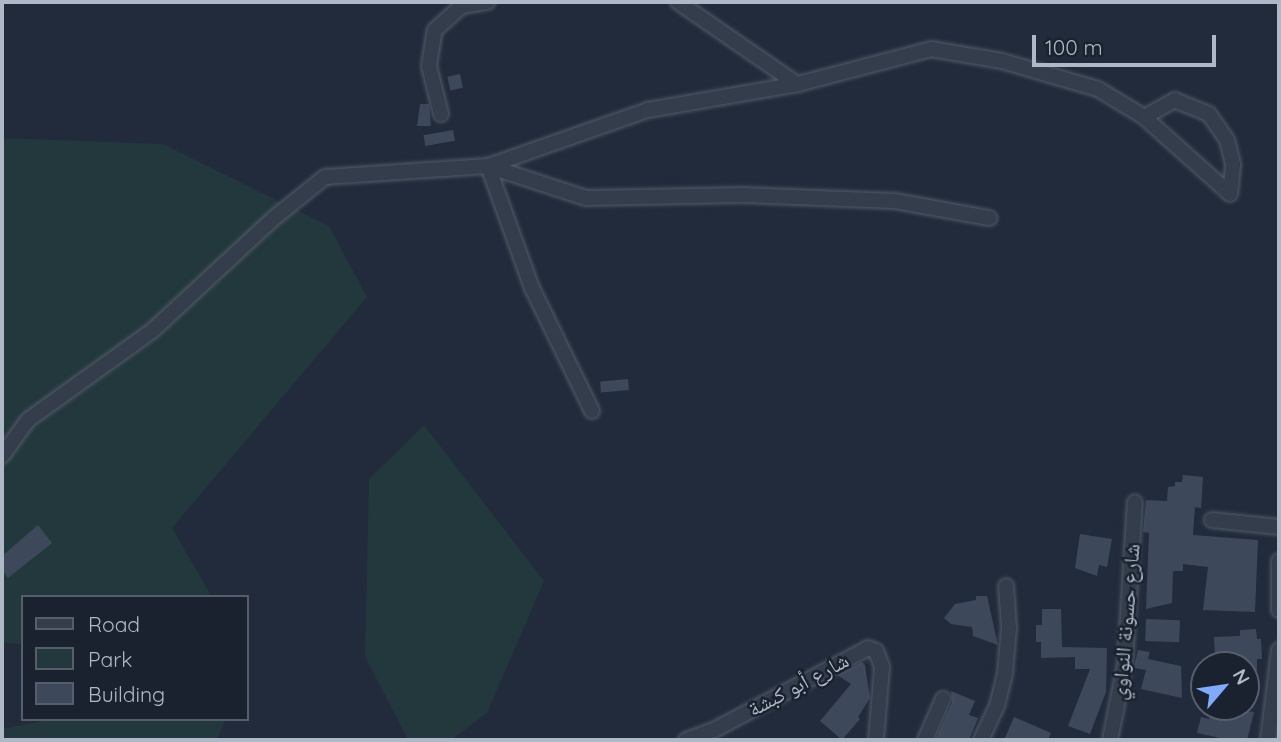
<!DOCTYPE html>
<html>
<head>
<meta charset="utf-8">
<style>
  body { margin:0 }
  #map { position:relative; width:1281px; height:742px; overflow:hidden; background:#212b3b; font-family:Quicksand,"Noto Naskh Arabic",sans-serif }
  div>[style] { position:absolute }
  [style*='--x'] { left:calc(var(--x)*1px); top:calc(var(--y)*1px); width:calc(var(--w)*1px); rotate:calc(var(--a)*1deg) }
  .green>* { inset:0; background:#23383c }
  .building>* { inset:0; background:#3d495b; transform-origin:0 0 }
  .roads { filter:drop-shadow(0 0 2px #525b68) drop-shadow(0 0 2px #525b68) }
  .minor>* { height:14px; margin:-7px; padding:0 7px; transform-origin:7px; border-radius:7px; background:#343d4b }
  span { translate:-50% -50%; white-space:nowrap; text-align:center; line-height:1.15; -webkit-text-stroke:5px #1a222f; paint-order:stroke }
  .street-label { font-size:21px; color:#afb8c7 }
  .frame { position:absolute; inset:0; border:4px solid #afb8c7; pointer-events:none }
  .legend { position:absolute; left:21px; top:595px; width:228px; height:126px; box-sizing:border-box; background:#1a222f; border:2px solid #565e6c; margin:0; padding:9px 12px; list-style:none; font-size:21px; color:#afb8c7 }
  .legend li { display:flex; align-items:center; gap:14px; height:35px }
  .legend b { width:35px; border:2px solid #565e6c }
  .north { position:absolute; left:1190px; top:651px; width:70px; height:70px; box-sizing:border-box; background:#1a222f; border:2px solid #565e6c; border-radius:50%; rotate:61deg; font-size:19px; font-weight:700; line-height:28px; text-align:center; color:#afb8c7 }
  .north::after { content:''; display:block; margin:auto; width:24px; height:32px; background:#80abfc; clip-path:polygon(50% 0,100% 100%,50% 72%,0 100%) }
  .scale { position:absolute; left:1032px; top:35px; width:184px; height:32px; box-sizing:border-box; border:4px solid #afb8c7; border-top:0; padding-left:9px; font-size:21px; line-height:24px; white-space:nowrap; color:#afb8c7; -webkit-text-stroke:5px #1a222f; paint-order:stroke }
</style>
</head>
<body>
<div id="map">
  <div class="green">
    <i style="clip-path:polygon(2px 138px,163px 144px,329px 226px,367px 297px,172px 528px,212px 597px,23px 597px,23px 644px,2px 643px)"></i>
    <i style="clip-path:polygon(424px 425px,544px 581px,487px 713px,451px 740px,408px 740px,365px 656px,369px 479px)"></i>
    <i style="clip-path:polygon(52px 719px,213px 719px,225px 721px,217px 740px,2px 740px,2px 729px)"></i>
  </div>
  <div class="building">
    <i style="left:460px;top:74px;width:14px;height:13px;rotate:78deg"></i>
    <i style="clip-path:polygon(420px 104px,429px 104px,431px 126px,417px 126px)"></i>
    <i style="left:453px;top:130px;width:11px;height:30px;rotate:80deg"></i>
    <i style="left:628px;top:379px;width:11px;height:28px;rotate:85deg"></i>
    <i style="clip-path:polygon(1183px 475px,1203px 477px,1201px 508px,1195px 507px,1193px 535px,1258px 540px,1255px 612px,1203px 610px,1208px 567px,1183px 564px,1183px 571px,1173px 571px,1172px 603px,1146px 609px,1149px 533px,1143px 532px,1146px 500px,1167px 501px,1168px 487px,1175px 486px,1175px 482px,1182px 482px)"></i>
    <i style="clip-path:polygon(38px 525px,52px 543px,8px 578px,2px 570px,2px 556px)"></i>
    <i style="clip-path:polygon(1080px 534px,1112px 539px,1107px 567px,1099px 565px,1097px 576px,1075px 568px)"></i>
    <i style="clip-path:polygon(976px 596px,987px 596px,998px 645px,973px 636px,972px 627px,951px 624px,944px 618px,955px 604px,976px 600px)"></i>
    <i style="clip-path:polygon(1042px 609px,1061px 609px,1062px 647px,1107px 648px,1106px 692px,1090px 734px,1068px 726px,1090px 669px,1075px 669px,1075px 657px,1041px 658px,1041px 642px,1036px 642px,1036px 625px,1042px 625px)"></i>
    <i style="left:1146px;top:619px;width:34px;height:22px;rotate:2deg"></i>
    <i style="clip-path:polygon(1256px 629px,1257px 639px,1261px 639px,1262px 659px,1257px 659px,1257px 674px,1246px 674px,1246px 665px,1229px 665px,1228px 662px,1219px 662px,1219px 657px,1215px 657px,1214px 637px,1240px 636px,1240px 630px)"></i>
    <i style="clip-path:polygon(1138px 650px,1150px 652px,1148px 659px,1181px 666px,1182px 698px,1141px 689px,1146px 670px,1134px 668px)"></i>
    <i style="clip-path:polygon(862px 662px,865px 665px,870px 698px,858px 717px,860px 719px,842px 740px,820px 721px,851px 684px,837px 675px)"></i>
    <i style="clip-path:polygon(951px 691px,975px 701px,969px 715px,978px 718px,969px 740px,935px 740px,952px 703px)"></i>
    <i style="clip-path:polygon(1212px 707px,1254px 712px,1247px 740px,1229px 740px,1197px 733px,1201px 717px,1209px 719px)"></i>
    <i style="clip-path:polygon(1014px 717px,1051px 733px,1048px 740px,1004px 740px)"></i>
  </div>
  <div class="roads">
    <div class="minor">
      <i style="--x:678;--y:2;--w:145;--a:34.6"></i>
      <i style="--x:441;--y:114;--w:49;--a:-104"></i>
      <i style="--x:429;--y:66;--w:36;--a:-81"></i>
      <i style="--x:435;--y:30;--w:36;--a:-42"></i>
      <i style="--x:462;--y:6;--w:26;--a:-9"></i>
      <i style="--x:488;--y:166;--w:103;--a:18.1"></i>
      <i style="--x:586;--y:198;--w:157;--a:-1.1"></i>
      <i style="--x:743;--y:195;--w:152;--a:2.3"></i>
      <i style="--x:895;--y:201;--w:96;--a:10.3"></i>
      <i style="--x:488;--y:166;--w:130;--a:70.2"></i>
      <i style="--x:532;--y:288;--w:137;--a:64"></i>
      <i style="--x:2;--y:456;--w:44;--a:-54.2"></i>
      <i style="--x:28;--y:420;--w:153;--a:-35.7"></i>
      <i style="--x:152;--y:331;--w:166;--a:-42.8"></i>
      <i style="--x:274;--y:218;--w:65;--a:-38.8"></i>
      <i style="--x:325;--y:177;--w:163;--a:-3.9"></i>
      <i style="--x:488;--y:166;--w:170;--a:-19.3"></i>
      <i style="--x:648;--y:110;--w:152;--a:-9.8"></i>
      <i style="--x:798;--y:84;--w:138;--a:-14.7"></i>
      <i style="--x:931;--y:49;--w:72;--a:9.6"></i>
      <i style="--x:1002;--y:61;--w:100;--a:16.3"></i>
      <i style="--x:1098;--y:89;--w:54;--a:31.3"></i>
      <i style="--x:1144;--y:117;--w:115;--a:41.8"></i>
      <i style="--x:1230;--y:194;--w:30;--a:-84"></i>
      <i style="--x:1233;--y:164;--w:25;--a:-104"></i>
      <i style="--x:1227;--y:140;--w:32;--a:-125"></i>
      <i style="--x:1209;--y:114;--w:37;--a:-158"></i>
      <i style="--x:1175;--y:100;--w:35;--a:151"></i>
      <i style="--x:1212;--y:520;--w:67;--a:6"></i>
      <i style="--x:1279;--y:561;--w:49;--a:90"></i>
      <i style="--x:686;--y:740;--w:30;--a:-20"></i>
      <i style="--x:714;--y:730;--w:174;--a:-28"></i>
      <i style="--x:868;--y:648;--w:9;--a:21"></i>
      <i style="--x:876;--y:651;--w:17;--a:69"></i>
      <i style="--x:882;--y:667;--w:73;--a:94.7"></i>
      <i style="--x:925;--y:740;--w:45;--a:-66.3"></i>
      <i style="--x:981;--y:740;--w:38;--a:-65"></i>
      <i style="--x:997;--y:706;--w:34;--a:-76"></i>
      <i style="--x:1005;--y:673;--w:46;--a:-85"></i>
      <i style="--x:1009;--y:627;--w:41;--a:-94.2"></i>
      <i style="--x:1110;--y:740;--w:77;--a:-78.8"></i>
      <i style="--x:1125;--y:664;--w:162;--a:-86.5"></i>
      <i style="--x:1268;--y:740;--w:91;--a:-83"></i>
    </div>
  </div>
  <div class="street-label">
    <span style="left:1125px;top:622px;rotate:-85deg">شارع حسونة النواوي</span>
    <span style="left:798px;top:684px;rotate:-28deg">شارع أبو كبشة</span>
  </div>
  <div class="frame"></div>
  <ul class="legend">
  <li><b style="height:9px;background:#343d4b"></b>Road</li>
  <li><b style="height:19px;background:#23383c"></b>Park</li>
  <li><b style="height:19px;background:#3d495b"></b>Building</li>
  </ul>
  <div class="north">N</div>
  <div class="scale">100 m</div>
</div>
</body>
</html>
